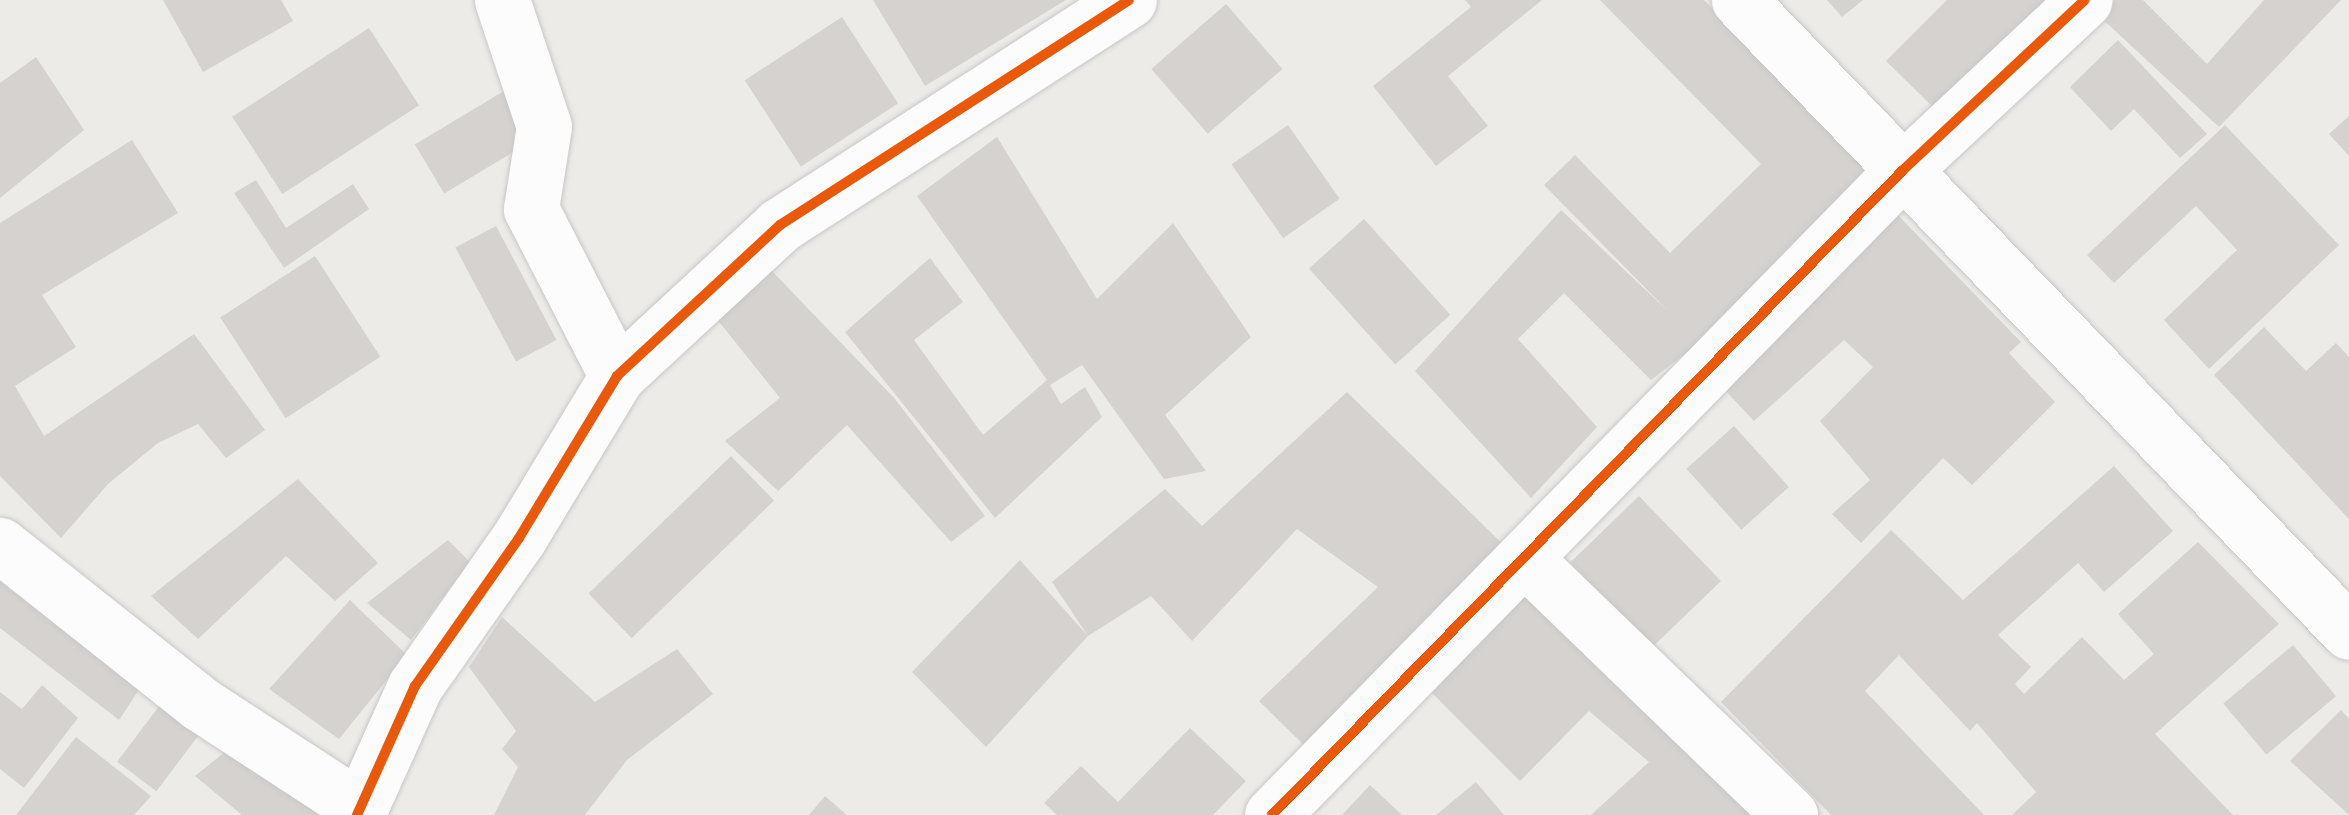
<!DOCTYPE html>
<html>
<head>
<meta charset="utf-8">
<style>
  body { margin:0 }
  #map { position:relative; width:2349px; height:815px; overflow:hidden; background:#edebe8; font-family:Helvetica,sans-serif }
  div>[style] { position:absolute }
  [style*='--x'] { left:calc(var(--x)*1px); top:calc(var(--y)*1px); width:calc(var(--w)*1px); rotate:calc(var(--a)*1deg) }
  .building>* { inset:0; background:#d5d2cf; transform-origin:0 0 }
  .roads { filter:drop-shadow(0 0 2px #c9c7c4) drop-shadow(0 0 2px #c9c7c4) }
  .minor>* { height:55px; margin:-27.5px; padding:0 27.5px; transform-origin:27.5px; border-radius:27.5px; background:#fcfcfc }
  .cycleway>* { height:10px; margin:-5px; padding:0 5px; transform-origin:5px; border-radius:5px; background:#e8590c }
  span { translate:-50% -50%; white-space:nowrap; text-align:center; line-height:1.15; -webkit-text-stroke:9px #fff; paint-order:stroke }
</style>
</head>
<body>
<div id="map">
  <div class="building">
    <i style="clip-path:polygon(163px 0,281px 0,293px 21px,203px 72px)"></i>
    <i style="clip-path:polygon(873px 0,1066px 0,925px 86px)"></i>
    <i style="clip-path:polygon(1465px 0,1542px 0,1448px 76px,1488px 126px,1436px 166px,1373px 86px,1471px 7px)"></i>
    <i style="clip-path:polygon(1600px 0,1704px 0,1873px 172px,1699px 343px,1651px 380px,1564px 293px,1518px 339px,1597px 427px,1531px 498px,1415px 371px,1561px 210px,1669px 312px,1544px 185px,1575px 155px,1670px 253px,1761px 164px)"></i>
    <i style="clip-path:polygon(1827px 0,1863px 0,1842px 17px)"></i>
    <i style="clip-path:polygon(1947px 0,2047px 0,1935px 109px,1886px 61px)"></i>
    <i style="clip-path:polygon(2115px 0,2143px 0,2207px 64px,2264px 0,2341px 0,2219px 127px,2098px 15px)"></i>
    <i style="left:1226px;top:4px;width:86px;height:99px;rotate:49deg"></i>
    <i style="left:842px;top:17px;width:103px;height:116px;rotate:57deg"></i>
    <i style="left:369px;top:28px;width:92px;height:163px;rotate:57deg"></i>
    <i style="clip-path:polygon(2118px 40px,2207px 134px,2180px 158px,2134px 109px,2111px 131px,2070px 87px)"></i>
    <i style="clip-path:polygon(36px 57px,84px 130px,0 198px,0 83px)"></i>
    <i style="left:504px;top:91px;width:57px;height:104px;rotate:59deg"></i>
    <i style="clip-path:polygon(2349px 116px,2349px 156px,2329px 134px)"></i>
    <i style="left:1288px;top:125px;width:90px;height:69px;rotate:55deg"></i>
    <i style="clip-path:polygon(2225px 125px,2339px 245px,2209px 369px,2164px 320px,2237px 250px,2196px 206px,2114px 283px,2087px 255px)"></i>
    <i style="clip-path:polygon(997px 137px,1097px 299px,1173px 223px,1251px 337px,1165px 415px,1206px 471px,1164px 479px,1082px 365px,1050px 385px,1061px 404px,1085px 387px,1102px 417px,995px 518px,845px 332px,930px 258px,963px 302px,914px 340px,983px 435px,1047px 380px,917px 196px)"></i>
    <i style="clip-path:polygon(132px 140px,178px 213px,42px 295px,76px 347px,15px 386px,44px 436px,194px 334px,265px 430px,226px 458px,198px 424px,158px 443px,108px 484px,61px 538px,0 476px,0 223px)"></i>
    <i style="clip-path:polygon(256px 180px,286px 228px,353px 184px,369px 209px,284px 268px,234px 193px)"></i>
    <i style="clip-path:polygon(1895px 212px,2021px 342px,2009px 353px,2055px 402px,1972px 485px,1943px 458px,1861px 543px,1832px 514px,1870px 480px,1820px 421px,1873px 367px,1844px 340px,1754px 421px,1720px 385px)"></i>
    <i style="left:1364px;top:219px;width:129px;height:74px;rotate:48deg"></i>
    <i style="left:496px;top:226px;width:129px;height:46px;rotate:62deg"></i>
    <i style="left:315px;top:256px;width:120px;height:113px;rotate:57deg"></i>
    <i style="clip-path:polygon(771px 270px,895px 399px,985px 516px,951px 542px,847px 425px,778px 491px,725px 441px,780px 398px,716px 318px)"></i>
    <i style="clip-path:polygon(2264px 327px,2306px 371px,2336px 343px,2349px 357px,2349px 519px,2214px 375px)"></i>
    <i style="clip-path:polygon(1347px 392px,1513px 554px,1312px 753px,1259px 701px,1378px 587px,1297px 529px,1192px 641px,1151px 596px,1088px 636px,986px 747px,912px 672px,1020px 560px,1088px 636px,1052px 582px,1165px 489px,1202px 526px)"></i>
    <i style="left:1734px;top:426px;width:82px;height:64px;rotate:48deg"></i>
    <i style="left:731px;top:456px;width:62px;height:198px;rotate:46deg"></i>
    <i style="clip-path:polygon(2114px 466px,2173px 531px,2104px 592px,2078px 563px,1998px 635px,2031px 667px,2015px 684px,2024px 694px,2082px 637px,2124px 680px,2154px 654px,2118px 614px,2198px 542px,2279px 624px,2155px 734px,2233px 815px,2012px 815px,2036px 792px,1977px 723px,1970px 731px,1899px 655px,1865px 691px,1984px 815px,1831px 815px,1721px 702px,1891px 530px,1963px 600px)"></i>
    <i style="clip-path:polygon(298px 479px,378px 563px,335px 601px,286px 556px,198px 639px,151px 596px)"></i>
    <i style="left:1639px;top:496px;width:118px;height:96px;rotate:46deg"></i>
    <i style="clip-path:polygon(448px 540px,470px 562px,411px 640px,367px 603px)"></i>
    <i style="clip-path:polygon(0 572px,142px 685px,119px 720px,0 628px)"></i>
    <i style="clip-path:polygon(1533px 584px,1769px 815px,1591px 815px,1649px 762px,1589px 711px,1520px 781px,1432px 693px)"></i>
    <i style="clip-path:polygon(350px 600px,407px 655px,339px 739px,269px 689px)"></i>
    <i style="clip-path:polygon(502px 617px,595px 702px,677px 649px,713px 694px,627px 760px,585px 815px,494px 815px,518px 767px,502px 749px,516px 731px,469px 667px)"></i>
    <i style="left:2293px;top:645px;width:67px;height:91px;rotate:50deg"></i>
    <i style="clip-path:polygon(42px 685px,78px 718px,24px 788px,0 769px,0 692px,22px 709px)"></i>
    <i style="left:169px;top:693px;width:49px;height:86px;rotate:37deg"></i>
    <i style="clip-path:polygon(2341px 710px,2349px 719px,2349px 815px,2290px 761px)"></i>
    <i style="clip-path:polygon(1190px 728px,1246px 781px,1213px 815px,1057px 815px,1044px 803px,1081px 766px,1118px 802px)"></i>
    <i style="clip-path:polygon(76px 737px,151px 796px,134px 815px,16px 815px)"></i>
    <i style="clip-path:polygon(231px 747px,341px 815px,242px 815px,195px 776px)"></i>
    <i style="clip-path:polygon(1476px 782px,1504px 815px,1436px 815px)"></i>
    <i style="clip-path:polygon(1370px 785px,1402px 815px,1342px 815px)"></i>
    <i style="clip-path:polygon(825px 796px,847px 815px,809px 815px)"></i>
  </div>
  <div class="roads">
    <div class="minor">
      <i style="--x:502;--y:0;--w:133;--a:71.6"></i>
      <i style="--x:544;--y:126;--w:84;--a:98.9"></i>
      <i style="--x:531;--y:209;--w:188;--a:62.8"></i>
      <i style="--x:1739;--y:0;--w:878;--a:46.01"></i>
      <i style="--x:0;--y:545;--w:254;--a:38.4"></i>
      <i style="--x:199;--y:703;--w:192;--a:33.1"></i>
      <i style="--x:1524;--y:558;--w:370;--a:44"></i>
      <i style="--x:357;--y:815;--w:141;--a:-65.8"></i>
      <i style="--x:415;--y:686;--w:181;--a:-54.9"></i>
      <i style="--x:519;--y:538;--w:189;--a:-58.8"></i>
      <i style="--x:617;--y:376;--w:222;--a:-42.8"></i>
      <i style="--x:780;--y:225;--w:415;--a:-32.8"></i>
      <i style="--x:1272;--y:815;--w:901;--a:-45.63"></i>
      <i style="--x:1902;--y:171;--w:250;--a:-43.1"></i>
    </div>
  </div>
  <div class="cycleway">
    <i style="--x:357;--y:815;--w:141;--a:-65.8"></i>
    <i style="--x:415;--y:686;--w:181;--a:-54.9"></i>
    <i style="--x:519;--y:538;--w:189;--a:-58.8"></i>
    <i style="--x:617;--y:376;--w:222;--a:-42.8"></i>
    <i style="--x:780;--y:225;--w:415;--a:-32.8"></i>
    <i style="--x:1272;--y:815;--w:901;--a:-45.63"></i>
    <i style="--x:1902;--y:171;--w:250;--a:-43.1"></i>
  </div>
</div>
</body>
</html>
